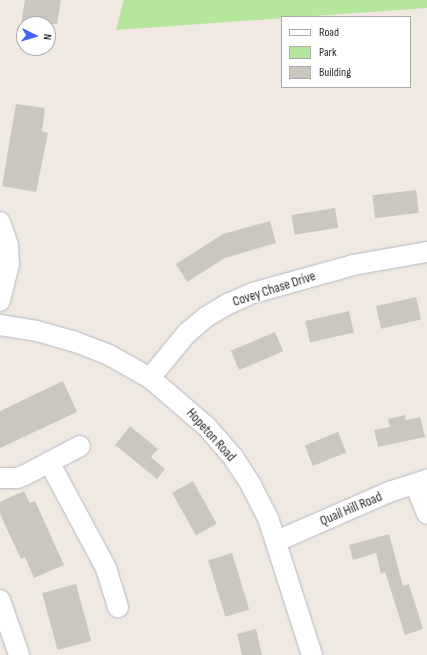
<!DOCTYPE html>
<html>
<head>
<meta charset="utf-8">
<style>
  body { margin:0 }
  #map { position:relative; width:427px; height:655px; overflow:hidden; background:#efe9e1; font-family:"Sofia Sans Condensed",sans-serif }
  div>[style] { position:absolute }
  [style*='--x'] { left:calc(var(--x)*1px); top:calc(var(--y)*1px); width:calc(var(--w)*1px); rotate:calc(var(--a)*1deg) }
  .green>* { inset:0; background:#b6e59e }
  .building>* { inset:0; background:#cbc7bf; transform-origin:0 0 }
  .roads { filter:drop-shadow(0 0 1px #b4b7c1) drop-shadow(0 0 1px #b4b7c1) }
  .minor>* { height:20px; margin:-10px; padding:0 10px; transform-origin:10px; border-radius:10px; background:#fff }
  span { translate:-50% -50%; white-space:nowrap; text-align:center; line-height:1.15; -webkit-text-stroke:3px #fff; paint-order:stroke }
  .street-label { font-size:14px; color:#2e2e2e }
  .legend { position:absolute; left:281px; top:16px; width:130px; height:72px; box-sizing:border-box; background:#fff; border:1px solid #ababab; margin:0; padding:5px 7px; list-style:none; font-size:12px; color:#2e2e2e }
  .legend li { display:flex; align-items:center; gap:8px; height:20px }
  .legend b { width:20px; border:1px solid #ababab }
  .north { position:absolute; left:16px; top:16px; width:40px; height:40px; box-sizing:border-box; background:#fff; border:1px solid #ababab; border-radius:50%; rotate:95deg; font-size:11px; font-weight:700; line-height:16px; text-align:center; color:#2e2e2e }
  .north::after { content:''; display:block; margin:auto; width:14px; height:18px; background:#4264fb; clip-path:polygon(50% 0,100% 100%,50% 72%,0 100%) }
</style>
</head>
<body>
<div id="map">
  <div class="green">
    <i style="clip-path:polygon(124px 0,427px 0,427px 8px,116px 30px)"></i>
  </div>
  <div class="building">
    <i style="clip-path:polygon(25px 0,61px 0,57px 24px,21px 24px)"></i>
    <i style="clip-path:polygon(16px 104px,45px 108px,42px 131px,48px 133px,36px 192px,2px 186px)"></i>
    <i style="left:416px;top:190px;width:23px;height:44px;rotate:83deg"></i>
    <i style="left:335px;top:208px;width:20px;height:44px;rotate:81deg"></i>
    <i style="clip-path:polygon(270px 221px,276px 243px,225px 258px,187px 282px,176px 264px,223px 234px)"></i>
    <i style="left:416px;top:297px;width:23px;height:41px;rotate:77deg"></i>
    <i style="left:349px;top:311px;width:22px;height:45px;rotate:77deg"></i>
    <i style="left:275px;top:332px;width:21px;height:48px;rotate:67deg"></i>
    <i style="clip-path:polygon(63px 381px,77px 412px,0 448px,0 411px)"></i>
    <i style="clip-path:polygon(405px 415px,406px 420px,420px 417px,425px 437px,378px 447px,374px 430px,390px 427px,388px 419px)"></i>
    <i style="clip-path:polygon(130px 426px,158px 449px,151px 457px,165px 469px,157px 479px,115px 445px)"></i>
    <i style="left:338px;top:432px;width:22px;height:36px;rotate:68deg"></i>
    <i style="left:193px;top:481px;width:49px;height:24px;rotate:61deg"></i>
    <i style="clip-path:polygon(24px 491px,30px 503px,35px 501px,64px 565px,34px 578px,25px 557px,21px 559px,0 514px,0 502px)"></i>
    <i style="clip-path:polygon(389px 534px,403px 586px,409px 584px,423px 629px,405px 635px,385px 572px,381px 574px,376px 553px,353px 560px,349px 545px)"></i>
    <i style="left:232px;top:553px;width:59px;height:25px;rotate:73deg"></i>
    <i style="left:76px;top:584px;width:59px;height:35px;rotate:75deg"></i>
    <i style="clip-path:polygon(256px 629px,262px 655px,242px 655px,237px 634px)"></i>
  </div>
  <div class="roads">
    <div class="minor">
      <i style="--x:0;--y:222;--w:24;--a:71"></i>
      <i style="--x:8;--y:245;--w:19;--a:87"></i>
      <i style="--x:9;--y:264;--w:38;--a:104"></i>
      <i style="--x:0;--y:325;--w:37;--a:9"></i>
      <i style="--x:37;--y:331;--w:37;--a:16"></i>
      <i style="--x:73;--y:341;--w:39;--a:21"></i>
      <i style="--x:109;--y:355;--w:47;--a:29.3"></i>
      <i style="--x:150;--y:378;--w:75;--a:40.7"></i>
      <i style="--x:207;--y:427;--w:40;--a:49"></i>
      <i style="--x:233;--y:457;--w:33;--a:57"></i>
      <i style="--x:251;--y:485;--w:37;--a:63"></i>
      <i style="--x:268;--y:518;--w:144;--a:72.2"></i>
      <i style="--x:150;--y:378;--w:58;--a:-50.6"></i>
      <i style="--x:187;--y:333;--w:25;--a:-40"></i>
      <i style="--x:206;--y:317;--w:26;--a:-31"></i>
      <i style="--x:228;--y:304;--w:27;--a:-24"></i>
      <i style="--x:253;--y:293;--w:104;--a:-15.6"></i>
      <i style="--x:353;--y:265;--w:75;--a:-10"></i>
      <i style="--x:49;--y:462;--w:120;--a:61.7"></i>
      <i style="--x:106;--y:568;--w:41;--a:72.9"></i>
      <i style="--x:0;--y:478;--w:17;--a:0"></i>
      <i style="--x:17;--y:478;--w:9;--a:-21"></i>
      <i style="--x:25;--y:475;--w:62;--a:-27.8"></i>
      <i style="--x:415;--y:484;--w:32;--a:68"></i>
      <i style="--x:277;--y:541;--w:122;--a:-23.6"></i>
      <i style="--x:389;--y:492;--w:40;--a:-18"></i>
      <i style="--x:0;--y:600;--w:58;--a:70.9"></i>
    </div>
  </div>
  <div class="street-label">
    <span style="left:274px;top:289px;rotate:-18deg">Covey Chase Drive</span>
    <span style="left:211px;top:435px;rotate:48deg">Hopeton Road</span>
    <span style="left:351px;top:509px;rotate:-23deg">Quail Hill Road</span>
  </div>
  <ul class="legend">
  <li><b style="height:5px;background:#fff"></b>Road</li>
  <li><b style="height:11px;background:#b6e59e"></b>Park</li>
  <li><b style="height:11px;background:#cbc7bf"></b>Building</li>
  </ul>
  <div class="north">N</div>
</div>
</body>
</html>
